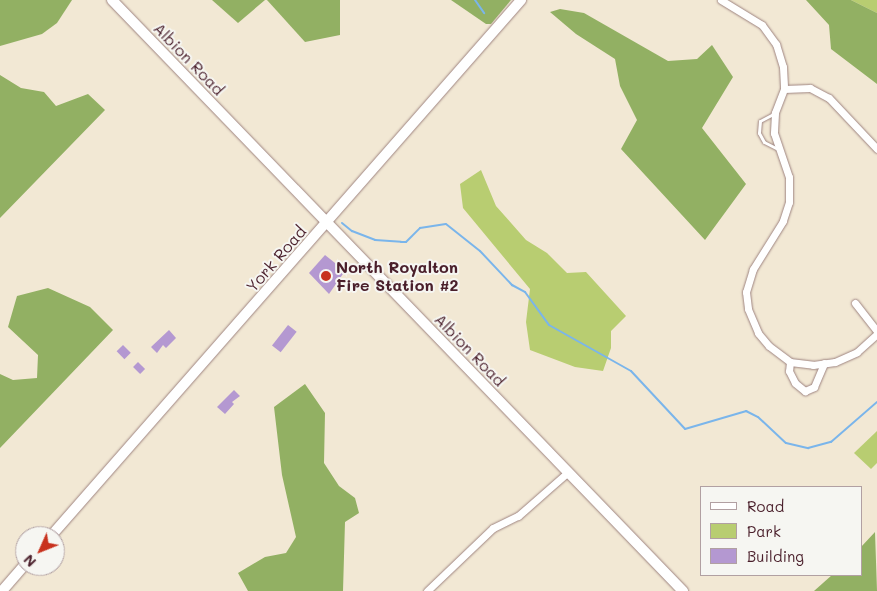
<!DOCTYPE html>
<html>
<head>
<meta charset="utf-8">
<style>
  body { margin:0 }
  #map { position:relative; width:877px; height:591px; overflow:hidden; background:#f2e8d4; font-family:Mali,sans-serif }
  div>[style] { position:absolute }
  [style*='--x'] { left:calc(var(--x)*1px); top:calc(var(--y)*1px); width:calc(var(--w)*1px); rotate:calc(var(--a)*1deg) }
  .green>* { inset:0; background:#b8cd71 }
  .forest>* { inset:0; background:#92b063 }
  .stream>* { height:2px; margin:-1px; padding:0 1px; transform-origin:1px; border-radius:1px; background:#7ab5eb }
  .building>* { inset:0; background:#b498d1; transform-origin:0 0 }
  .roads { filter:drop-shadow(0 0 1px #9e8480) drop-shadow(0 0 1px #9e8480) }
  .lane>* { height:3px; margin:-1.5px; padding:0 1.5px; transform-origin:1.5px; border-radius:1.5px; background:#fff }
  .street>* { height:7px; margin:-3.5px; padding:0 3.5px; transform-origin:3.5px; border-radius:3.5px; background:#fff }
  .secondary>* { height:10px; margin:-5px; padding:0 5px; transform-origin:5px; border-radius:5px; background:#fff }
  .dots>* { width:14px; height:14px; translate:-50% -50%; box-sizing:border-box; border:2px solid #f6f6f2; border-radius:50% }
  span { translate:-50% -50%; white-space:nowrap; text-align:center; line-height:1.15; -webkit-text-stroke:4px #f6f6f2; paint-order:stroke }
  .street-label { font-size:16px; color:#4a1f2b }
  .poi-label { font-size:16px; color:#4a1f2b; font-weight:700 }
  .left { translate:0 -50%; text-align:left }
  .legend { position:absolute; left:700px; top:486px; width:162px; height:90px; box-sizing:border-box; background:#f6f6f2; border:1px solid #b1a0a2; margin:0; padding:6px 9px; list-style:none; font-size:15px; color:#4a1f2b }
  .legend li { display:flex; align-items:center; gap:10px; height:25px }
  .legend b { width:25px; border:1px solid #b1a0a2 }
  .north { position:absolute; left:15px; top:526px; width:50px; height:50px; box-sizing:border-box; background:#f6f6f2; border:1px solid #b1a0a2; border-radius:50%; rotate:226deg; font-size:14px; font-weight:700; line-height:20px; text-align:center; color:#4a1f2b }
  .north::after { content:''; display:block; margin:auto; width:18px; height:22px; background:#c8321e; clip-path:polygon(50% 0,100% 100%,50% 72%,0 100%) }
</style>
</head>
<body>
<div id="map">
  <div class="green">
    <i style="clip-path:polygon(851px 0,877px 0,877px 13px)"></i>
    <i style="clip-path:polygon(481px 170px,496px 206px,526px 240px,547px 253px,567px 273px,586px 272px,626px 316px,611px 331px,611px 348px,603px 371px,575px 367px,530px 350px,526px 322px,530px 289px,463px 208px,460px 184px)"></i>
    <i style="clip-path:polygon(877px 431px,877px 463px,871px 469px,854px 453px)"></i>
  </div>
  <div class="forest">
    <i style="clip-path:polygon(0 0,72px 0,57px 23px,42px 34px,0 46px)"></i>
    <i style="clip-path:polygon(212px 0,265px 0,238px 23px)"></i>
    <i style="clip-path:polygon(267px 0,340px 0,340px 35px,305px 42px)"></i>
    <i style="clip-path:polygon(451px 0,511px 0,491px 24px,486px 24px)"></i>
    <i style="clip-path:polygon(806px 0,851px 0,877px 13px,877px 84px,831px 49px,829px 25px)"></i>
    <i style="clip-path:polygon(560px 9px,584px 13px,668px 61px,697px 59px,712px 45px,733px 77px,702px 128px,746px 184px,705px 240px,621px 149px,637px 120px,620px 86px,615px 59px,576px 34px,550px 12px)"></i>
    <i style="clip-path:polygon(0 75px,21px 88px,44px 92px,56px 106px,88px 94px,105px 110px,0 218px)"></i>
    <i style="clip-path:polygon(48px 288px,90px 307px,113px 330px,0 448px,0 374px,13px 380px,37px 378px,38px 355px,8px 327px,17px 296px)"></i>
    <i style="clip-path:polygon(305px 384px,325px 413px,324px 463px,339px 486px,355px 498px,359px 513px,345px 522px,343px 591px,248px 591px,238px 573px,265px 557px,286px 553px,296px 537px,282px 475px,274px 407px)"></i>
    <i style="clip-path:polygon(875px 532px,877px 591px,814px 591px,832px 575px,861px 575px,861px 547px)"></i>
  </div>
  <div class="stream">
    <i style="--x:475;--y:0;--w:16;--a:55"></i>
    <i style="--x:342;--y:223;--w:13;--a:39"></i>
    <i style="--x:352;--y:231;--w:25;--a:21"></i>
    <i style="--x:375;--y:240;--w:26;--a:4"></i>
    <i style="--x:401;--y:242;--w:5;--a:0"></i>
    <i style="--x:406;--y:242;--w:20;--a:-45"></i>
    <i style="--x:420;--y:228;--w:26;--a:-9"></i>
    <i style="--x:446;--y:224;--w:43;--a:38.5"></i>
    <i style="--x:480;--y:251;--w:47;--a:46.7"></i>
    <i style="--x:512;--y:285;--w:15;--a:28"></i>
    <i style="--x:525;--y:292;--w:41;--a:54"></i>
    <i style="--x:549;--y:325;--w:94;--a:29.3"></i>
    <i style="--x:631;--y:371;--w:79;--a:47"></i>
    <i style="--x:685;--y:429;--w:64;--a:-16.4"></i>
    <i style="--x:746;--y:411;--w:13;--a:27"></i>
    <i style="--x:758;--y:417;--w:38;--a:43"></i>
    <i style="--x:786;--y:443;--w:23;--a:13"></i>
    <i style="--x:808;--y:448;--w:24;--a:-15"></i>
    <i style="--x:831;--y:442;--w:61;--a:-41"></i>
  </div>
  <div class="building">
    <i style="clip-path:polygon(325px 255px,345px 271px,329px 294px,309px 273px)"></i>
    <i style="left:288px;top:325px;width:11px;height:26px;rotate:38deg"></i>
    <i style="clip-path:polygon(169px 330px,176px 338px,166px 348px,163px 345px,157px 353px,151px 347px)"></i>
    <i style="left:123px;top:345px;width:11px;height:9px;rotate:45deg"></i>
    <i style="left:138px;top:362px;width:10px;height:7px;rotate:45deg"></i>
    <i style="clip-path:polygon(234px 390px,240px 396px,232px 402px,234px 404px,225px 414px,217px 407px)"></i>
  </div>
  <div class="roads">
    <div class="lane">
      <i style="--x:775;--y:113;--w:17;--a:152"></i>
      <i style="--x:760;--y:121;--w:12;--a:95"></i>
      <i style="--x:759;--y:133;--w:10;--a:61"></i>
      <i style="--x:764;--y:142;--w:16;--a:27"></i>
    </div>
    <div class="street">
      <i style="--x:721;--y:0;--w:48;--a:31.4"></i>
      <i style="--x:762;--y:25;--w:24;--a:54"></i>
      <i style="--x:776;--y:44;--w:24;--a:73"></i>
      <i style="--x:783;--y:67;--w:22;--a:87"></i>
      <i style="--x:784;--y:89;--w:26;--a:111"></i>
      <i style="--x:775;--y:113;--w:20;--a:93"></i>
      <i style="--x:774;--y:133;--w:46;--a:71.2"></i>
      <i style="--x:789;--y:177;--w:25;--a:90"></i>
      <i style="--x:789;--y:202;--w:20;--a:108"></i>
      <i style="--x:783;--y:221;--w:57;--a:122"></i>
      <i style="--x:753;--y:269;--w:24;--a:107"></i>
      <i style="--x:746;--y:292;--w:17;--a:83"></i>
      <i style="--x:748;--y:309;--w:26;--a:67"></i>
      <i style="--x:758;--y:333;--w:17;--a:50"></i>
      <i style="--x:769;--y:346;--w:26;--a:37"></i>
      <i style="--x:790;--y:362;--w:23;--a:7"></i>
      <i style="--x:813;--y:365;--w:22;--a:-8"></i>
      <i style="--x:835;--y:362;--w:24;--a:-24"></i>
      <i style="--x:857;--y:352;--w:27;--a:-42"></i>
      <i style="--x:784;--y:89;--w:26;--a:-2"></i>
      <i style="--x:810;--y:88;--w:21;--a:28"></i>
      <i style="--x:829;--y:98;--w:70;--a:46.7"></i>
      <i style="--x:855;--y:303;--w:36;--a:52"></i>
      <i style="--x:790;--y:362;--w:9;--a:96"></i>
      <i style="--x:789;--y:371;--w:13;--a:63"></i>
      <i style="--x:795;--y:383;--w:13;--a:39"></i>
      <i style="--x:805;--y:391;--w:10;--a:-24"></i>
      <i style="--x:814;--y:387;--w:26;--a:-67"></i>
      <i style="--x:427;--y:591;--w:91;--a:-43.7"></i>
      <i style="--x:493;--y:528;--w:28;--a:-26"></i>
      <i style="--x:518;--y:516;--w:65;--a:-41.3"></i>
    </div>
    <div class="secondary">
      <i style="--x:112;--y:0;--w:822;--a:45.99"></i>
      <i style="--x:51;--y:536;--w:713;--a:-48.75"></i>
      <i style="--x:2;--y:591;--w:35;--a:-49"></i>
    </div>
  </div>
  <div class="dots">
    <i style="left:326px;top:276px;background:#c8321e"></i>
  </div>
  <div class="street-label">
    <span style="left:189px;top:59px;rotate:46deg">Albion Road</span>
    <span style="left:276px;top:259px;rotate:-49deg">York Road</span>
    <span style="left:470px;top:350px;rotate:46deg">Albion Road</span>
  </div>
  <div class="poi-label">
    <span class="left" style="left:336px;top:276px">North Royalton<br>Fire Station #2</span>
  </div>
  <ul class="legend">
  <li><b style="height:6px;background:#fff"></b>Road</li>
  <li><b style="height:14px;background:#b8cd71"></b>Park</li>
  <li><b style="height:14px;background:#b498d1"></b>Building</li>
  </ul>
  <div class="north">N</div>
</div>
</body>
</html>
